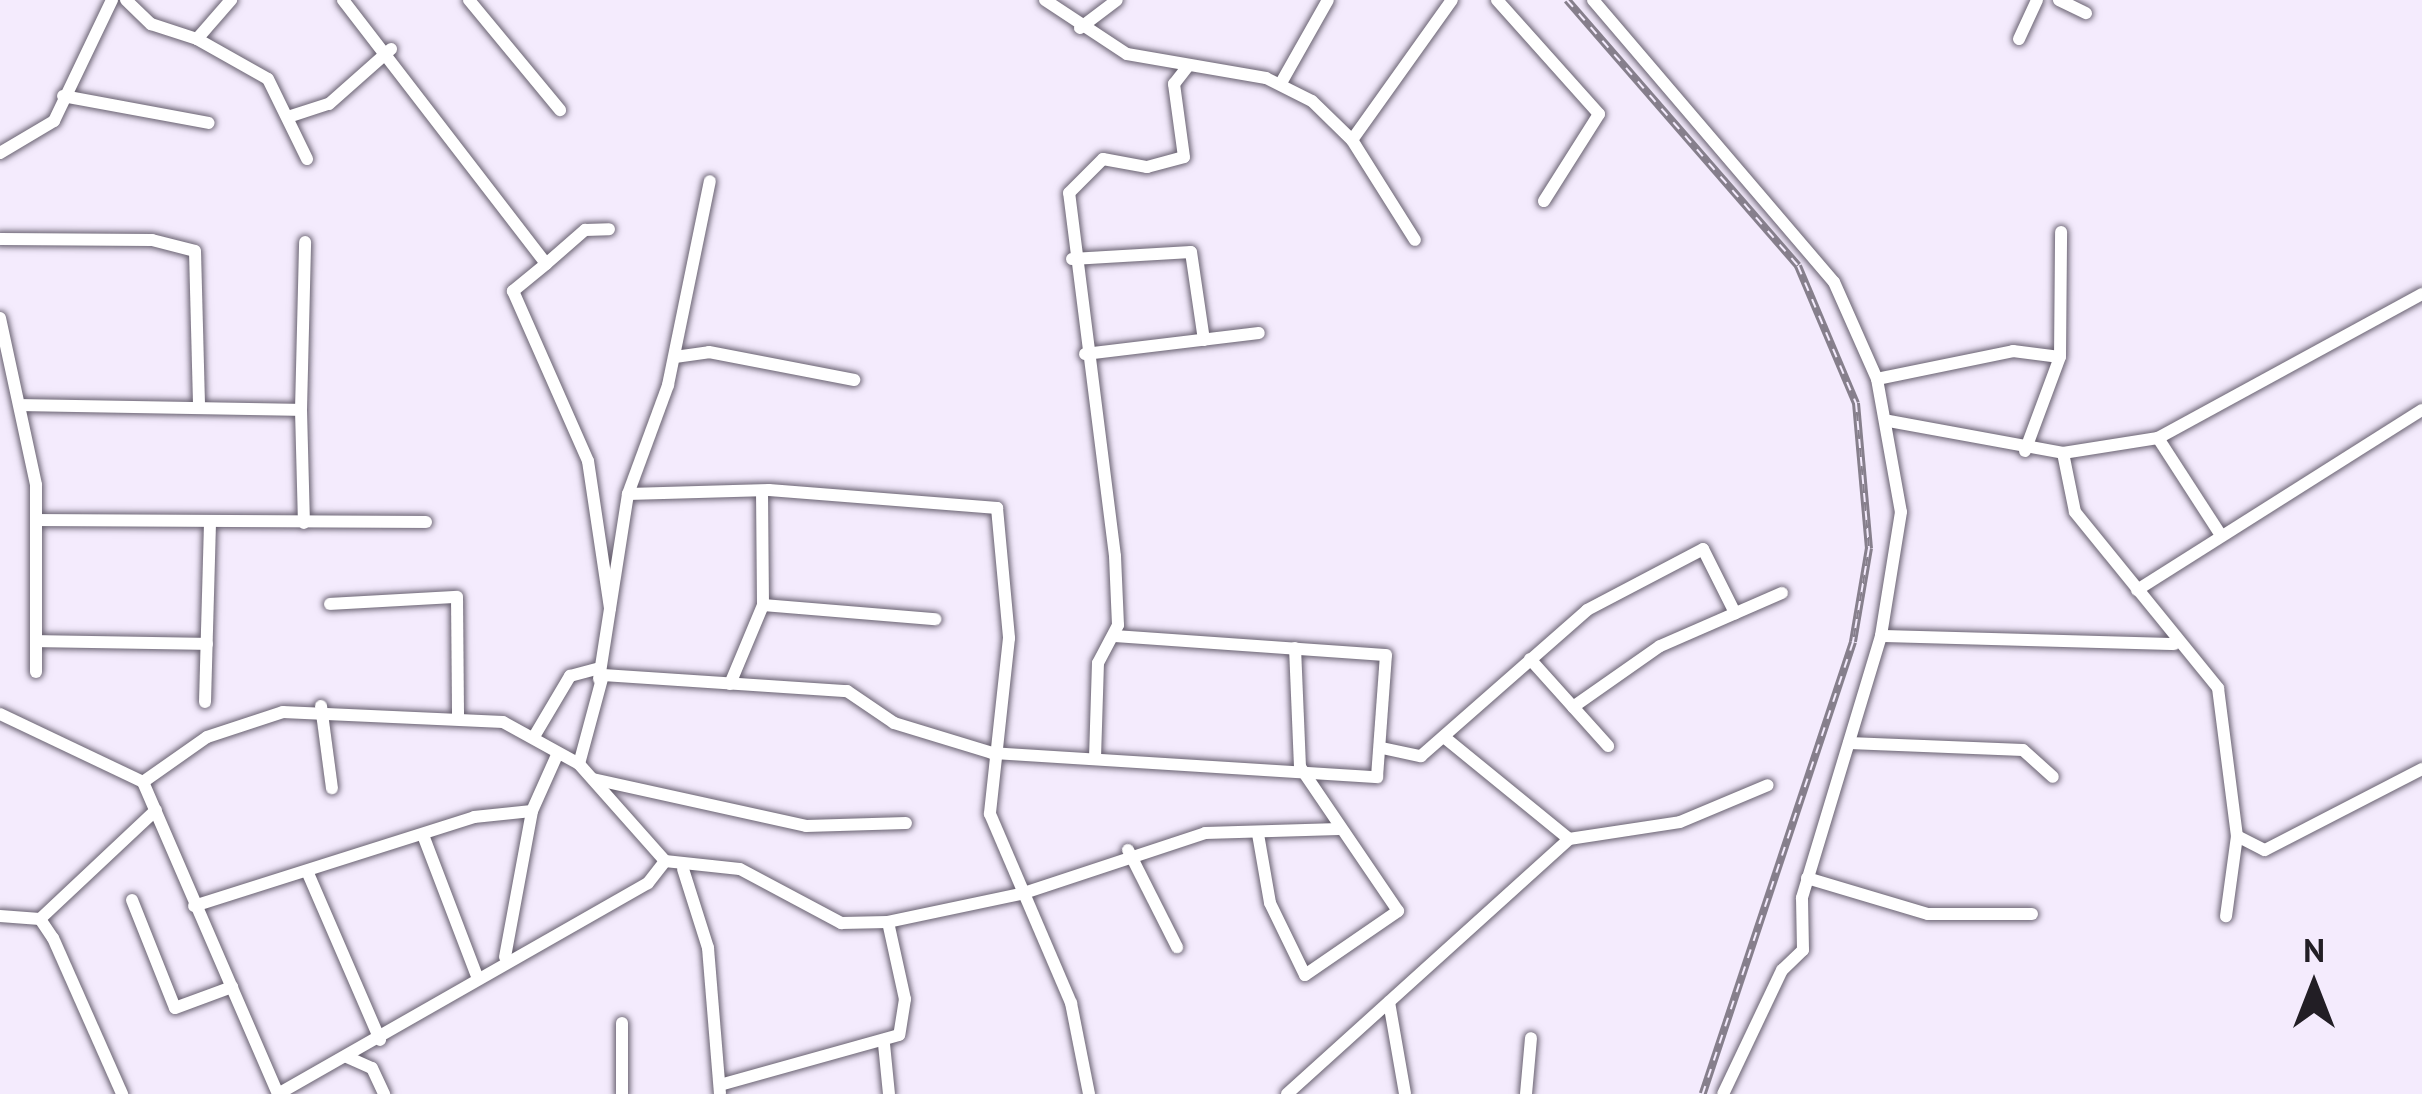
<!DOCTYPE html>
<html>
<head>
<meta charset="utf-8">
<style>
  body { margin:0 }
  #map { position:relative; width:2422px; height:1094px; overflow:hidden; background:#f4ebfd; font-family:"PT Sans",sans-serif }
  div>[style] { position:absolute }
  [style*='--x'] { left:calc(var(--x)*1px); top:calc(var(--y)*1px); width:calc(var(--w)*1px); rotate:calc(var(--a)*1deg) }
  .roads { filter:drop-shadow(0 0 3px #686170) drop-shadow(0 0 3px #686170) }
  .minor>* { height:12px; margin:-6px; padding:0 6px; transform-origin:6px; border-radius:6px; background:#fff }
  .rail>* { height:8px; margin-top:-4px; transform-origin:0; background:repeating-linear-gradient(90deg,#f4ebfd 0 9px,#867f8c 0 18px); box-sizing:border-box; border-block:3px solid #867f8c }
  span { translate:-50% -50%; white-space:nowrap; text-align:center; line-height:1.15; -webkit-text-stroke:9px #f4ebfd; paint-order:stroke }
  .north { position:absolute; left:2254px; top:926px; width:120px; height:120px; -webkit-text-stroke:9px #f4ebfd; paint-order:stroke; rotate:0deg; font-size:33px; font-weight:700; line-height:48px; text-align:center; color:#221e25 }
  .north::after { content:''; display:block; margin:auto; width:42px; height:54px; background:#221e25; clip-path:polygon(50% 0,100% 100%,50% 72%,0 100%) }
</style>
</head>
<body>
<div id="map">
  <div class="roads">
    <div class="minor">
      <i style="--x:126;--y:0;--w:35;--a:44"></i>
      <i style="--x:151;--y:24;--w:48;--a:18.1"></i>
      <i style="--x:197;--y:39;--w:52;--a:-48.9"></i>
      <i style="--x:343;--y:0;--w:333;--a:52.4"></i>
      <i style="--x:546;--y:264;--w:43;--a:140.7"></i>
      <i style="--x:513;--y:291;--w:186;--a:66.2"></i>
      <i style="--x:588;--y:461;--w:149;--a:81.5"></i>
      <i style="--x:469;--y:0;--w:143;--a:50.4"></i>
      <i style="--x:1045;--y:0;--w:98;--a:33.4"></i>
      <i style="--x:1127;--y:54;--w:141;--a:9.8"></i>
      <i style="--x:1266;--y:78;--w:51;--a:26.6"></i>
      <i style="--x:1312;--y:101;--w:56;--a:44.3"></i>
      <i style="--x:1352;--y:140;--w:118;--a:57.8"></i>
      <i style="--x:1497;--y:0;--w:153;--a:48.2"></i>
      <i style="--x:1599;--y:114;--w:103;--a:122.3"></i>
      <i style="--x:1593;--y:0;--w:371;--a:49.5"></i>
      <i style="--x:1834;--y:282;--w:106;--a:66.1"></i>
      <i style="--x:1877;--y:379;--w:135;--a:79.8"></i>
      <i style="--x:1901;--y:512;--w:126;--a:99.2"></i>
      <i style="--x:1881;--y:636;--w:274;--a:106.8"></i>
      <i style="--x:1802;--y:898;--w:52;--a:88.9"></i>
      <i style="--x:1803;--y:950;--w:29;--a:136"></i>
      <i style="--x:1782;--y:970;--w:137;--a:115.4"></i>
      <i style="--x:2059;--y:0;--w:30;--a:26"></i>
      <i style="--x:1080;--y:28;--w:46;--a:-37.1"></i>
      <i style="--x:197;--y:39;--w:81;--a:29.4"></i>
      <i style="--x:268;--y:79;--w:89;--a:64"></i>
      <i style="--x:2019;--y:39;--w:43;--a:-65.2"></i>
      <i style="--x:1281;--y:83;--w:95;--a:-60.5"></i>
      <i style="--x:63;--y:96;--w:148;--a:10.5"></i>
      <i style="--x:291;--y:116;--w:40;--a:-18"></i>
      <i style="--x:329;--y:104;--w:83;--a:-41.6"></i>
      <i style="--x:1352;--y:140;--w:172;--a:-54.5"></i>
      <i style="--x:0;--y:153;--w:63;--a:-30.7"></i>
      <i style="--x:54;--y:121;--w:134;--a:-64.4"></i>
      <i style="--x:0;--y:239;--w:152;--a:0.4"></i>
      <i style="--x:152;--y:240;--w:44;--a:14.3"></i>
      <i style="--x:195;--y:251;--w:155;--a:88.5"></i>
      <i style="--x:1072;--y:259;--w:119;--a:-3.4"></i>
      <i style="--x:1191;--y:252;--w:89;--a:81.6"></i>
      <i style="--x:546;--y:264;--w:52;--a:-41.1"></i>
      <i style="--x:585;--y:230;--w:24;--a:-2"></i>
      <i style="--x:0;--y:318;--w:171;--a:77.8"></i>
      <i style="--x:36;--y:485;--w:187;--a:90"></i>
      <i style="--x:1085;--y:354;--w:175;--a:-6.9"></i>
      <i style="--x:675;--y:357;--w:34;--a:-8"></i>
      <i style="--x:709;--y:352;--w:148;--a:10.9"></i>
      <i style="--x:1877;--y:379;--w:139;--a:-11.6"></i>
      <i style="--x:2013;--y:351;--w:47;--a:7.3"></i>
      <i style="--x:24;--y:405;--w:277;--a:1"></i>
      <i style="--x:301;--y:410;--w:113;--a:88.5"></i>
      <i style="--x:301;--y:410;--w:168;--a:-88.6"></i>
      <i style="--x:1889;--y:421;--w:177;--a:10.4"></i>
      <i style="--x:2063;--y:453;--w:96;--a:-9"></i>
      <i style="--x:2158;--y:438;--w:301;--a:-28.6"></i>
      <i style="--x:2158;--y:438;--w:114;--a:57.1"></i>
      <i style="--x:2025;--y:451;--w:100;--a:-69.6"></i>
      <i style="--x:2060;--y:357;--w:125;--a:-89.5"></i>
      <i style="--x:2063;--y:453;--w:60;--a:78.5"></i>
      <i style="--x:2075;--y:512;--w:227;--a:50.9"></i>
      <i style="--x:2218;--y:688;--w:149;--a:82.7"></i>
      <i style="--x:2237;--y:836;--w:81;--a:97.8"></i>
      <i style="--x:628;--y:494;--w:141;--a:-1.6"></i>
      <i style="--x:769;--y:490;--w:229;--a:4.5"></i>
      <i style="--x:997;--y:508;--w:131;--a:84.7"></i>
      <i style="--x:1009;--y:638;--w:177;--a:96.2"></i>
      <i style="--x:990;--y:814;--w:206;--a:66.8"></i>
      <i style="--x:1071;--y:1003;--w:93;--a:78.8"></i>
      <i style="--x:37;--y:520;--w:389;--a:0.3"></i>
      <i style="--x:2137;--y:590;--w:337;--a:-32.3"></i>
      <i style="--x:330;--y:604;--w:127;--a:-3.2"></i>
      <i style="--x:457;--y:597;--w:122;--a:89.5"></i>
      <i style="--x:763;--y:605;--w:173;--a:4.7"></i>
      <i style="--x:1881;--y:636;--w:293;--a:1.6"></i>
      <i style="--x:37;--y:641;--w:170;--a:1"></i>
      <i style="--x:1530;--y:659;--w:117;--a:48.1"></i>
      <i style="--x:599;--y:679;--w:187;--a:-81.1"></i>
      <i style="--x:628;--y:494;--w:116;--a:-69.8"></i>
      <i style="--x:668;--y:385;--w:208;--a:-78.4"></i>
      <i style="--x:730;--y:684;--w:86;--a:-67.3"></i>
      <i style="--x:763;--y:605;--w:111;--a:-90.5"></i>
      <i style="--x:205;--y:702;--w:178;--a:-88.4"></i>
      <i style="--x:321;--y:706;--w:83;--a:82.4"></i>
      <i style="--x:1573;--y:707;--w:106;--a:-35"></i>
      <i style="--x:1660;--y:646;--w:133;--a:-23.5"></i>
      <i style="--x:0;--y:714;--w:158;--a:25.4"></i>
      <i style="--x:143;--y:782;--w:340;--a:66.6"></i>
      <i style="--x:278;--y:1094;--w:426;--a:-29.7"></i>
      <i style="--x:648;--y:883;--w:28;--a:-52"></i>
      <i style="--x:535;--y:735;--w:69;--a:-59.3"></i>
      <i style="--x:570;--y:676;--w:31;--a:-15"></i>
      <i style="--x:1444;--y:737;--w:161;--a:39.2"></i>
      <i style="--x:1849;--y:743;--w:174;--a:2.3"></i>
      <i style="--x:2023;--y:750;--w:40;--a:42"></i>
      <i style="--x:1382;--y:748;--w:40;--a:12"></i>
      <i style="--x:1421;--y:756;--w:221;--a:-41.3"></i>
      <i style="--x:1587;--y:610;--w:131;--a:-27.7"></i>
      <i style="--x:1703;--y:549;--w:72;--a:63.4"></i>
      <i style="--x:1095;--y:758;--w:95;--a:-88.2"></i>
      <i style="--x:1098;--y:663;--w:43;--a:-62.2"></i>
      <i style="--x:1118;--y:625;--w:69;--a:-92.5"></i>
      <i style="--x:1115;--y:556;--w:366;--a:-97.2"></i>
      <i style="--x:1069;--y:193;--w:48;--a:-45"></i>
      <i style="--x:1103;--y:159;--w:45;--a:10.3"></i>
      <i style="--x:1147;--y:167;--w:38;--a:-15"></i>
      <i style="--x:1184;--y:157;--w:74;--a:-97.8"></i>
      <i style="--x:1174;--y:84;--w:23;--a:-52"></i>
      <i style="--x:579;--y:764;--w:92;--a:-74.9"></i>
      <i style="--x:603;--y:675;--w:245;--a:3.8"></i>
      <i style="--x:847;--y:691;--w:57;--a:34.2"></i>
      <i style="--x:894;--y:723;--w:102;--a:17"></i>
      <i style="--x:992;--y:753;--w:386;--a:3.6"></i>
      <i style="--x:1377;--y:777;--w:122;--a:-85.8"></i>
      <i style="--x:1386;--y:655;--w:273;--a:-176"></i>
      <i style="--x:593;--y:779;--w:218;--a:12.4"></i>
      <i style="--x:806;--y:826;--w:100;--a:-1.7"></i>
      <i style="--x:143;--y:782;--w:78;--a:-35.1"></i>
      <i style="--x:207;--y:737;--w:80;--a:-18.2"></i>
      <i style="--x:283;--y:712;--w:220;--a:2.6"></i>
      <i style="--x:503;--y:722;--w:87;--a:28.9"></i>
      <i style="--x:579;--y:764;--w:130;--a:48.4"></i>
      <i style="--x:665;--y:861;--w:75;--a:6.1"></i>
      <i style="--x:740;--y:869;--w:115;--a:28.1"></i>
      <i style="--x:841;--y:923;--w:47;--a:-1.2"></i>
      <i style="--x:888;--y:922;--w:79;--a:77.6"></i>
      <i style="--x:905;--y:999;--w:36;--a:99"></i>
      <i style="--x:899;--y:1035;--w:186;--a:164.4"></i>
      <i style="--x:1258;--y:834;--w:70;--a:80.1"></i>
      <i style="--x:1270;--y:903;--w:80;--a:64.1"></i>
      <i style="--x:1305;--y:975;--w:113;--a:-34.5"></i>
      <i style="--x:1398;--y:911;--w:174;--a:-124.2"></i>
      <i style="--x:1300;--y:767;--w:119;--a:-92.4"></i>
      <i style="--x:423;--y:835;--w:149;--a:69.1"></i>
      <i style="--x:2237;--y:836;--w:31;--a:27"></i>
      <i style="--x:2265;--y:850;--w:177;--a:-27.3"></i>
      <i style="--x:1128;--y:850;--w:109;--a:63.2"></i>
      <i style="--x:683;--y:869;--w:83;--a:72.4"></i>
      <i style="--x:708;--y:948;--w:146;--a:85.3"></i>
      <i style="--x:307;--y:871;--w:184;--a:66.6"></i>
      <i style="--x:1807;--y:878;--w:126;--a:16.6"></i>
      <i style="--x:1928;--y:914;--w:104;--a:0"></i>
      <i style="--x:132;--y:900;--w:116;--a:68.3"></i>
      <i style="--x:175;--y:1008;--w:61;--a:-20.2"></i>
      <i style="--x:194;--y:906;--w:294;--a:-17.6"></i>
      <i style="--x:474;--y:817;--w:58;--a:-5.9"></i>
      <i style="--x:0;--y:916;--w:40;--a:4.3"></i>
      <i style="--x:40;--y:919;--w:23;--a:56"></i>
      <i style="--x:53;--y:938;--w:171;--a:66.1"></i>
      <i style="--x:40;--y:919;--w:159;--a:-43.2"></i>
      <i style="--x:888;--y:922;--w:136;--a:-11.9"></i>
      <i style="--x:1021;--y:894;--w:194;--a:-18.3"></i>
      <i style="--x:1205;--y:833;--w:134;--a:-1.7"></i>
      <i style="--x:505;--y:957;--w:148;--a:-79.5"></i>
      <i style="--x:532;--y:811;--w:61;--a:-65.9"></i>
      <i style="--x:1389;--y:1002;--w:93;--a:80.1"></i>
      <i style="--x:884;--y:1044;--w:50;--a:84.3"></i>
      <i style="--x:347;--y:1057;--w:27;--a:24"></i>
      <i style="--x:372;--y:1068;--w:29;--a:65"></i>
      <i style="--x:622;--y:1094;--w:71;--a:-90"></i>
      <i style="--x:1287;--y:1094;--w:380;--a:-42.1"></i>
      <i style="--x:1569;--y:839;--w:112;--a:-8.7"></i>
      <i style="--x:1680;--y:822;--w:95;--a:-22.8"></i>
      <i style="--x:1526;--y:1094;--w:56;--a:-84.9"></i>
    </div>
  </div>
  <div class="rail">
    <i style="--x:1567;--y:0;--w:352;--a:49"></i>
    <i style="--x:1798;--y:266;--w:149;--a:67.1"></i>
    <i style="--x:1856;--y:403;--w:146;--a:84.9"></i>
    <i style="--x:1869;--y:548;--w:95;--a:99.7"></i>
    <i style="--x:1853;--y:642;--w:476;--a:108.4"></i>
  </div>
  <div class="north">N</div>
</div>
</body>
</html>
